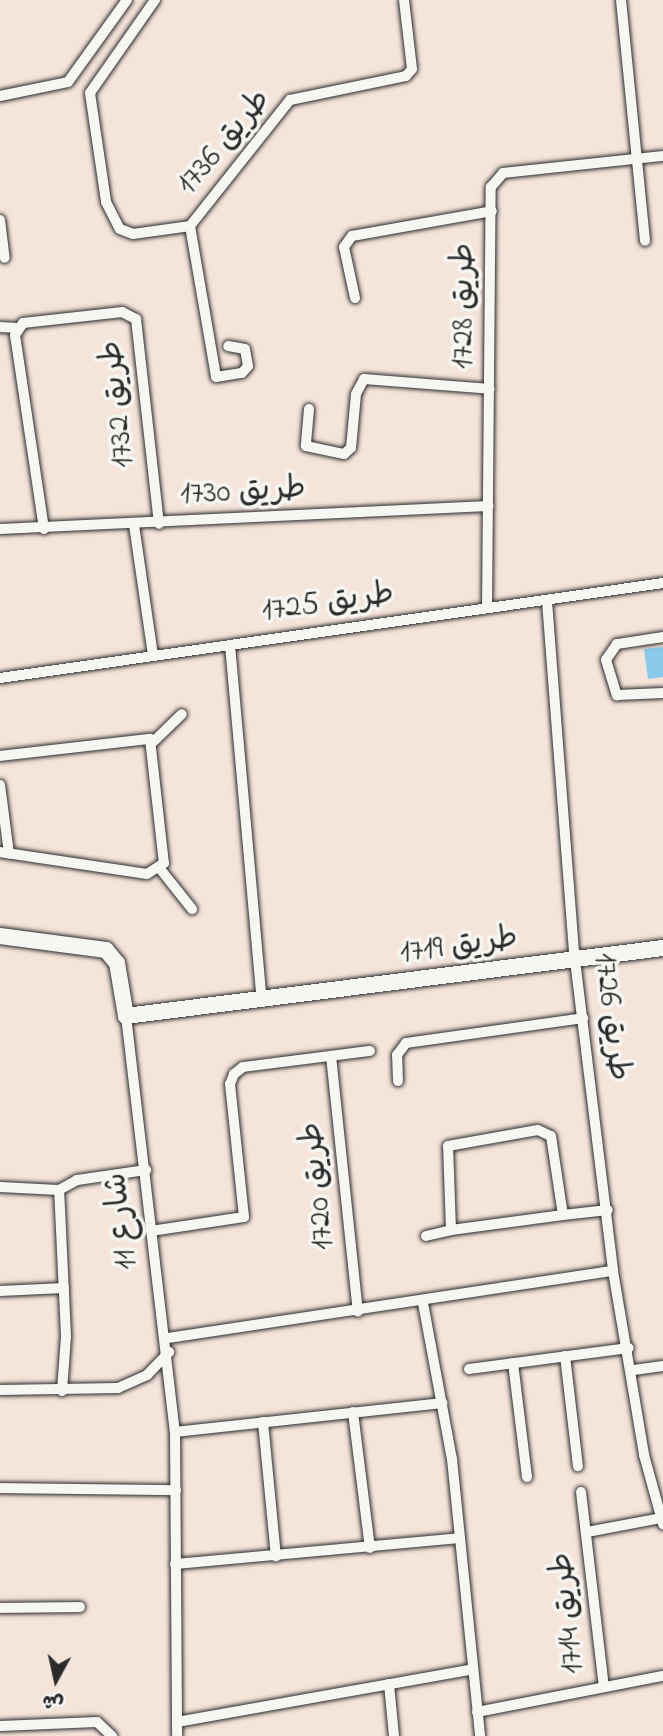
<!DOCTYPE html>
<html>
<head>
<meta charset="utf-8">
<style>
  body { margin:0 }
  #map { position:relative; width:663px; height:1736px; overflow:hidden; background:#f4e4da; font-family:"Indie Flower","Playpen Sans Arabic",sans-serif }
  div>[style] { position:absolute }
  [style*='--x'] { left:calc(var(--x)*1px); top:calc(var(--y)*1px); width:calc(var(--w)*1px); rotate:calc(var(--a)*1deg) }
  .water>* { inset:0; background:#89caea }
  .roads { filter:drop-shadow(0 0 2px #2b2b2b) drop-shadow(0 0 2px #2b2b2b) }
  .street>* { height:10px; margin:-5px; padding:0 5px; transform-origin:5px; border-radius:5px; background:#f6f6f2 }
  .secondary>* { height:16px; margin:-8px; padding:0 8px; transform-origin:8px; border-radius:8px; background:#f6f6f2 }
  span { translate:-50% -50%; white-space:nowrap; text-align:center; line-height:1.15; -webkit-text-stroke:7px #f6f6f2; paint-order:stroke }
  .street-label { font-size:32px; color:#2b2b2b }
  .north { position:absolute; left:21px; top:1645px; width:70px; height:70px; -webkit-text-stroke:5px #f6f6f2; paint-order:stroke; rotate:188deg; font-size:19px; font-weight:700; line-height:28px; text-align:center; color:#2b2b2b }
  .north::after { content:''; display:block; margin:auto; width:24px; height:32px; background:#2b2b2b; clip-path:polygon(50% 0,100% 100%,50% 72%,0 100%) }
</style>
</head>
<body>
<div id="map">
  <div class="water">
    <i style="clip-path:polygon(663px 647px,663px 677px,648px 679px,644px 649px)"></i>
  </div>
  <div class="roads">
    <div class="street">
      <i style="--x:155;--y:0;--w:113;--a:125"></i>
      <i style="--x:90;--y:93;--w:110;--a:81.6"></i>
      <i style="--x:106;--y:202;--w:30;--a:63"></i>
      <i style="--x:120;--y:229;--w:14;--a:21"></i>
      <i style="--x:133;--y:234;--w:58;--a:-8"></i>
      <i style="--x:621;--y:0;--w:242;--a:84.3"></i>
      <i style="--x:0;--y:96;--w:69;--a:-11.6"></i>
      <i style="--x:68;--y:82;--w:101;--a:-54.3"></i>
      <i style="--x:0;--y:220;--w:38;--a:83"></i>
      <i style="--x:190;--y:226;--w:161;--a:-51.6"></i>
      <i style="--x:290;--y:100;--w:118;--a:-11.7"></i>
      <i style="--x:406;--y:76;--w:9;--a:-49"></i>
      <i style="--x:412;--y:69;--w:69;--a:-96.6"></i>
      <i style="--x:190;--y:226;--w:153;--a:80.2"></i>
      <i style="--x:216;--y:377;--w:26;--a:-9"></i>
      <i style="--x:242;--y:373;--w:9;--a:-49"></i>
      <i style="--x:248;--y:366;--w:17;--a:-100"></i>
      <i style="--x:245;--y:349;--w:17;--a:-170"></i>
      <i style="--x:355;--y:298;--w:52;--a:-102.2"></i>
      <i style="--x:344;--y:247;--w:14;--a:-54"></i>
      <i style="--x:352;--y:236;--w:142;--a:-10.1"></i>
      <i style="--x:0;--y:327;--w:18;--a:3"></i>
      <i style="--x:309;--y:409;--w:37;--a:95"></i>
      <i style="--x:306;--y:446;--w:39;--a:12"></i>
      <i style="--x:344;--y:454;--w:9;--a:-41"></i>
      <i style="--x:351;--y:448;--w:54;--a:-84.7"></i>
      <i style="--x:356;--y:394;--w:17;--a:-62"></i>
      <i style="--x:364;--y:379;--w:126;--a:4.5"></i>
      <i style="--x:134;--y:525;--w:131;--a:81.7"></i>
      <i style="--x:0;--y:529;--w:489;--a:-2.7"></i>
      <i style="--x:44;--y:529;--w:196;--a:-98.5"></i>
      <i style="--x:15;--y:335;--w:14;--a:-56"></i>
      <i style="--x:23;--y:323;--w:100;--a:-6.3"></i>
      <i style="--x:122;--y:312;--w:16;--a:27"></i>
      <i style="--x:136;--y:319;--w:206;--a:83.6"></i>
      <i style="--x:547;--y:601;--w:352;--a:85.6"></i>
      <i style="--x:574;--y:952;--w:321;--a:83"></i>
      <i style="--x:613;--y:1271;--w:187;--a:80.4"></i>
      <i style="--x:644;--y:1455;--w:72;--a:74.6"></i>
      <i style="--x:487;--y:608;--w:421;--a:-89.5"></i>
      <i style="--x:491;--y:187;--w:18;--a:-49"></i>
      <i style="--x:503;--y:173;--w:161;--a:-6.1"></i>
      <i style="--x:663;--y:637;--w:47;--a:171.3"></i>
      <i style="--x:617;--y:644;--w:19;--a:125"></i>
      <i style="--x:606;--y:660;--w:37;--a:73"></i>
      <i style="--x:617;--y:695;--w:46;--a:-2.5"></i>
      <i style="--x:230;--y:645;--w:357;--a:84.9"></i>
      <i style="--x:0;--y:678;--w:670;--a:-8.15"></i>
      <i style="--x:153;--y:742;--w:40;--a:-44"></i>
      <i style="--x:0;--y:756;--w:151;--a:-6.5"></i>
      <i style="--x:150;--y:739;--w:125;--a:83.6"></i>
      <i style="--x:164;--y:863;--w:20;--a:147"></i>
      <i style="--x:147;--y:874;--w:149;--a:-171.5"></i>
      <i style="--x:0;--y:785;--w:69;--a:82.5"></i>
      <i style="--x:161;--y:870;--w:50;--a:51.5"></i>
      <i style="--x:126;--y:1016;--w:419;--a:83.3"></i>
      <i style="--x:175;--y:1432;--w:304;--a:89.6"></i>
      <i style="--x:331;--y:1056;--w:257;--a:84"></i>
      <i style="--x:398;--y:1081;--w:26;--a:-92"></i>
      <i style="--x:397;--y:1055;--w:15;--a:-53"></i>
      <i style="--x:406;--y:1043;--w:179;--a:-8"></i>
      <i style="--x:538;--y:1130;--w:14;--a:25"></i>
      <i style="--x:551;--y:1136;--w:80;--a:81.4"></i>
      <i style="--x:563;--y:1215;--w:113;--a:172.4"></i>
      <i style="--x:451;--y:1230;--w:84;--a:-92"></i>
      <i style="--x:448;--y:1146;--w:91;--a:-10.1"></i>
      <i style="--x:0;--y:1187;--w:59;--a:2.9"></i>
      <i style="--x:563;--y:1215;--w:45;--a:-6.3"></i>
      <i style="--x:151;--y:1231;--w:94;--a:-8.6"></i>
      <i style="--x:244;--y:1217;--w:134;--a:-96"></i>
      <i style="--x:230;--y:1084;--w:11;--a:-68"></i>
      <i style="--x:234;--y:1074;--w:11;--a:-38"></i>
      <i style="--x:243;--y:1067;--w:128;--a:-7.2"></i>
      <i style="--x:426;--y:1236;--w:26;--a:-13"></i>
      <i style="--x:0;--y:1291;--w:64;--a:-2.7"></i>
      <i style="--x:423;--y:1303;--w:159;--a:79.5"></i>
      <i style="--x:452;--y:1459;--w:278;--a:84.2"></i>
      <i style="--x:168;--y:1338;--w:450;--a:-8.6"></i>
      <i style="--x:565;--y:1356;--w:111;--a:83.3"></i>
      <i style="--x:513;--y:1363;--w:115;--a:83"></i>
      <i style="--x:469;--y:1369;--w:161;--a:-7.5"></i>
      <i style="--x:634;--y:1370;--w:29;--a:-8"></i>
      <i style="--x:0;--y:1390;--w:118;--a:-1"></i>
      <i style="--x:118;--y:1388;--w:32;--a:-24"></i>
      <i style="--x:147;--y:1375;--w:32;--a:-46"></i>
      <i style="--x:62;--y:1391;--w:55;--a:-85.8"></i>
      <i style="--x:66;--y:1336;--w:146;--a:-92.7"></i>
      <i style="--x:59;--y:1190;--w:21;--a:-29"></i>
      <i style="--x:77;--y:1180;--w:70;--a:-8.2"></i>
      <i style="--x:353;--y:1412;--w:137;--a:82.9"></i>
      <i style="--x:263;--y:1422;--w:135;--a:84.5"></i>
      <i style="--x:175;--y:1432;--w:269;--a:-6.2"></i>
      <i style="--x:0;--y:1488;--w:176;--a:0.7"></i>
      <i style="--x:581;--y:1492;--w:196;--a:83.3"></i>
      <i style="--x:587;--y:1532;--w:75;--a:-10.7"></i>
      <i style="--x:175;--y:1564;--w:286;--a:-5.2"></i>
      <i style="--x:0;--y:1608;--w:80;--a:-0.7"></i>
      <i style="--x:389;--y:1684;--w:52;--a:84.5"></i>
      <i style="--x:477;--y:1712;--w:189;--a:-11"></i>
      <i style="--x:177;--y:1722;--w:298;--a:-10.1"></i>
      <i style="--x:0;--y:1726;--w:97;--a:-2.4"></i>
      <i style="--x:97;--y:1722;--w:21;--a:43"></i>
    </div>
    <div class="secondary">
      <i style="--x:0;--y:936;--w:107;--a:7.5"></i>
      <i style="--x:106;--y:950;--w:17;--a:50"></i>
      <i style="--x:117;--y:963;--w:54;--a:80.4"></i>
      <i style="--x:126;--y:1016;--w:541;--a:-7.22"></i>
    </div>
  </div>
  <div class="street-label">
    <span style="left:225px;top:143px;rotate:-50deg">طريق 1736</span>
    <span style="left:465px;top:306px;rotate:-90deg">طريق 1728</span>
    <span style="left:119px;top:404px;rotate:-96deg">طريق 1732</span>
    <span style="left:243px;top:493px;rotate:-3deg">طريق 1730</span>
    <span style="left:328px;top:604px;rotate:-8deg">طريق 1725</span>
    <span style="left:459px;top:947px;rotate:-8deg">طريق 1719</span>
    <span style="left:610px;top:1017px;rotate:83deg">طريق 1726</span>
    <span style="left:319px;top:1186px;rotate:-96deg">طريق 1720</span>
    <span style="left:123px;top:1221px;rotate:-97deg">شارع 11</span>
    <span style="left:569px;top:1613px;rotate:-96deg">طريق 1714</span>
  </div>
  <div class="north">ش</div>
</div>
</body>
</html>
